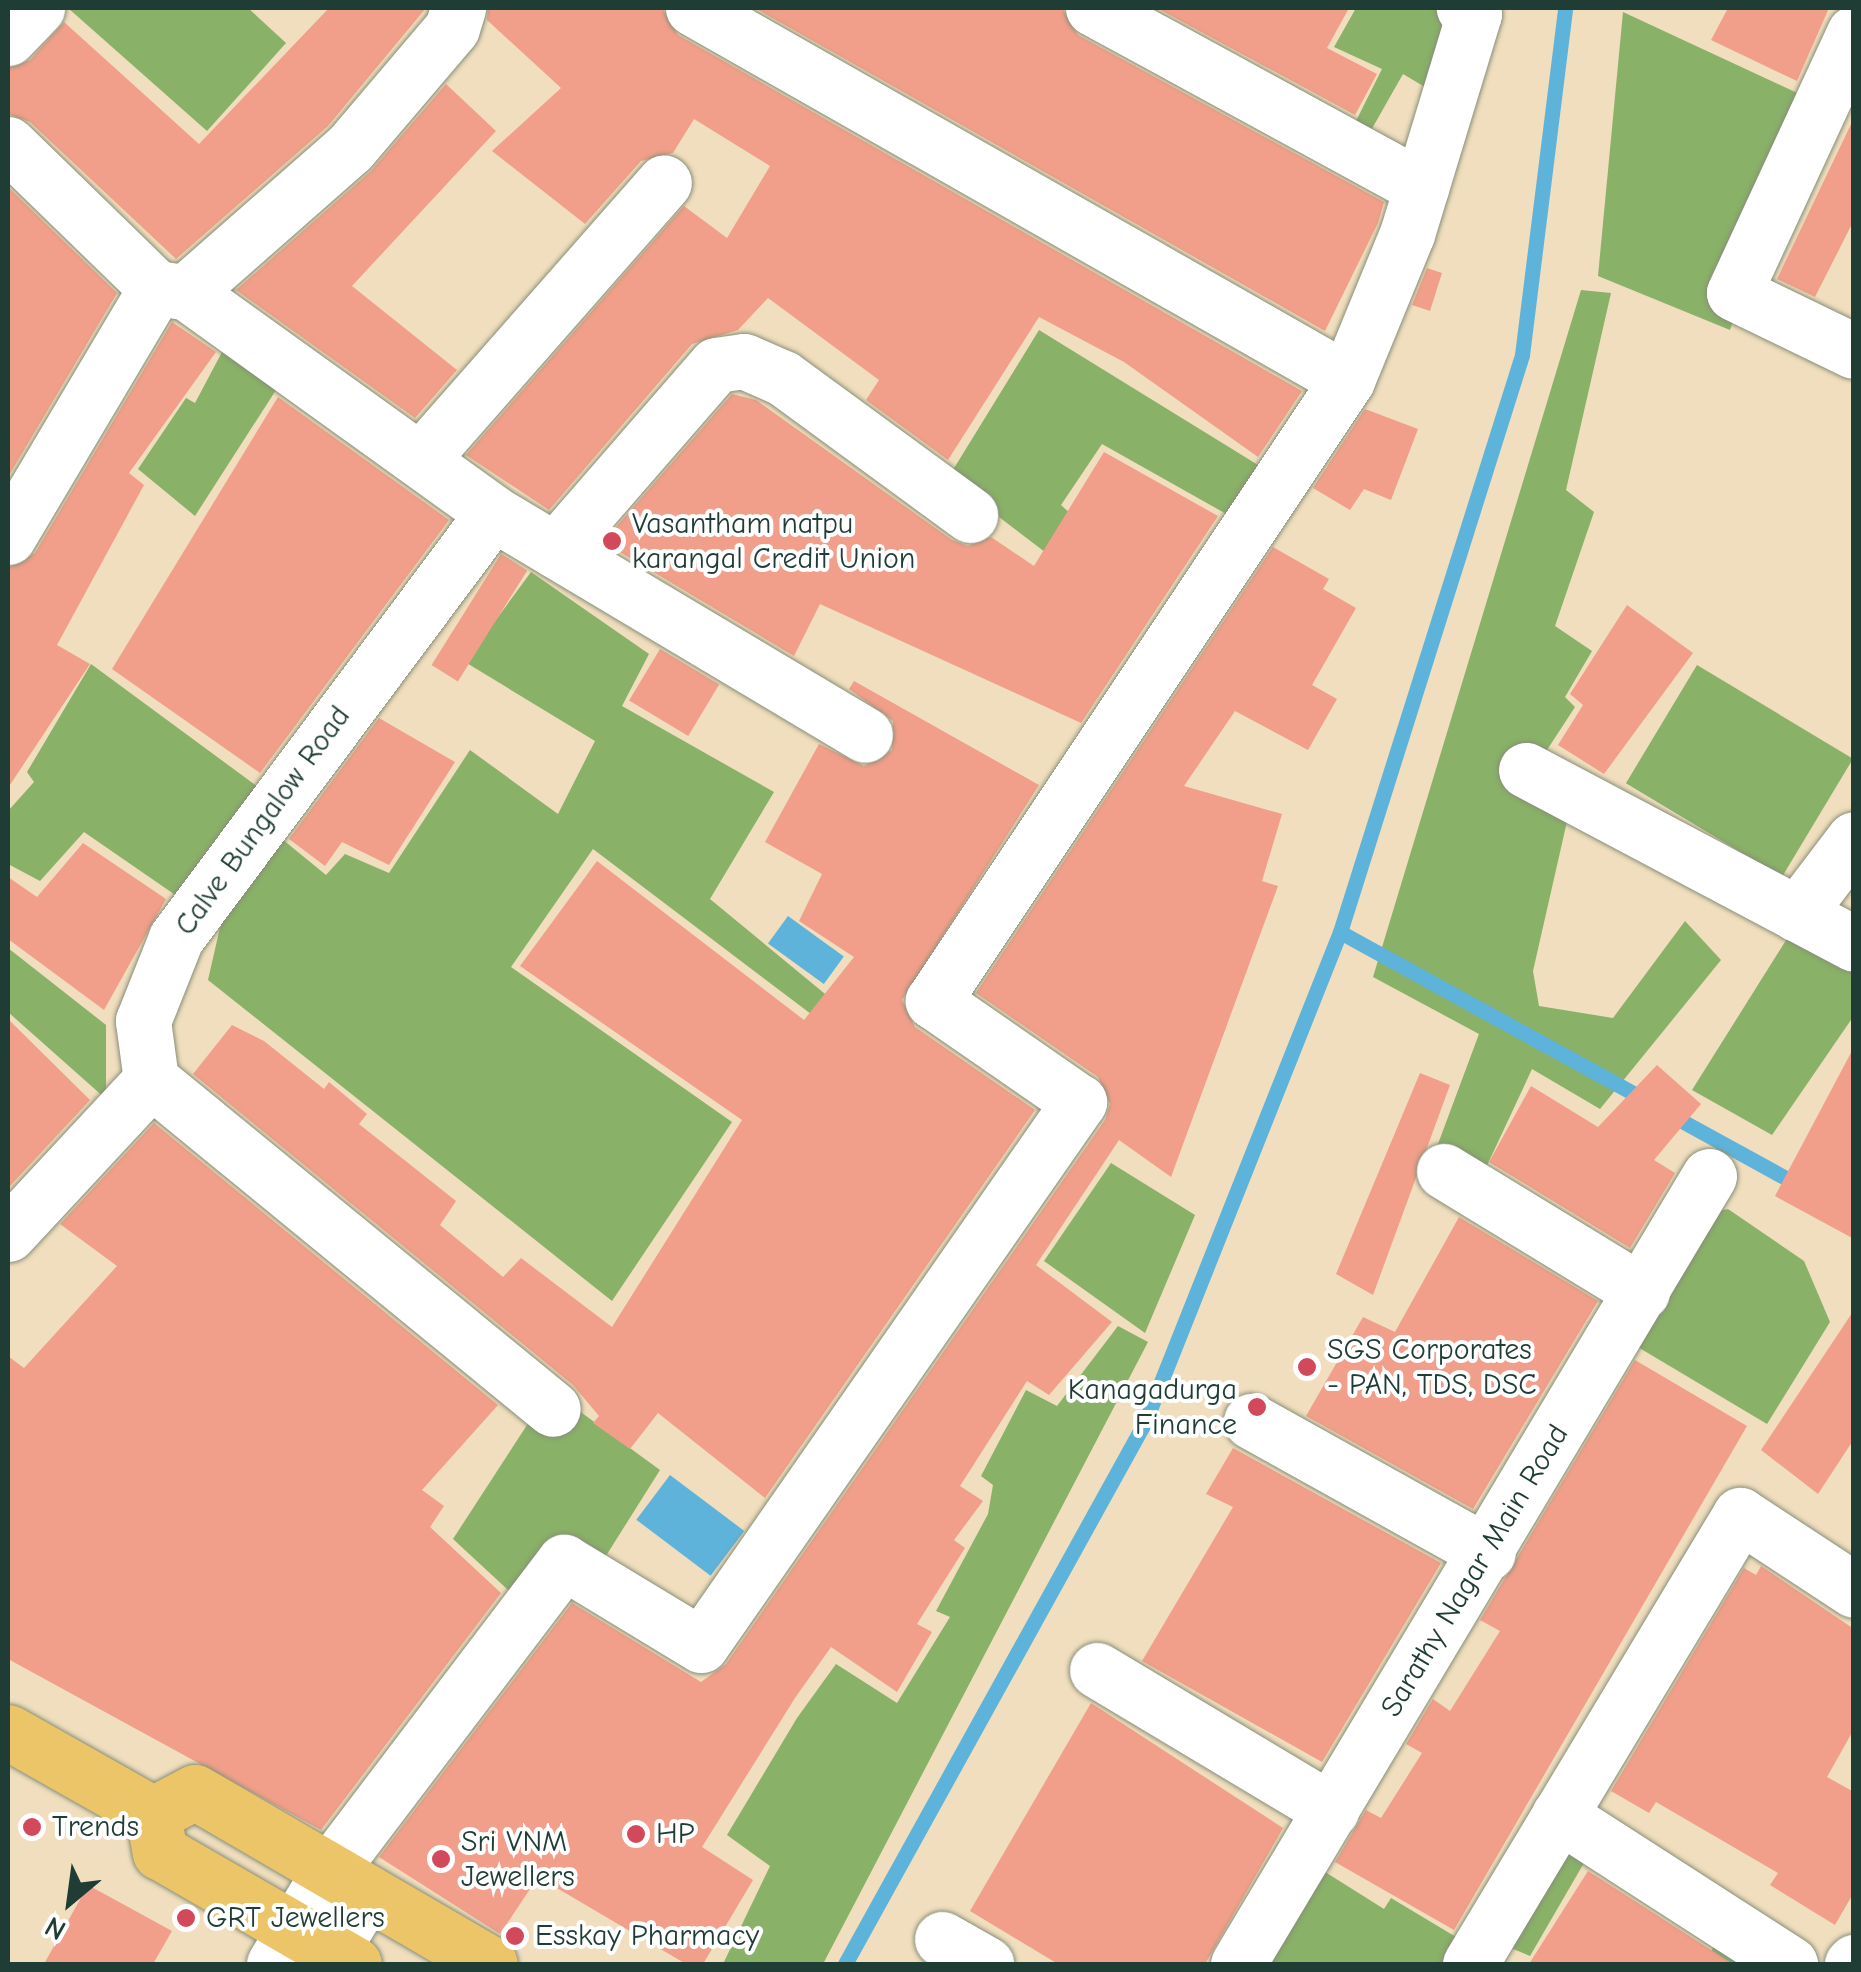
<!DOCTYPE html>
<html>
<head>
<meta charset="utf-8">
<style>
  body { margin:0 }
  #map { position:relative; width:1861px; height:1972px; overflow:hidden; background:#f0debe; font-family:"Comic Neue",sans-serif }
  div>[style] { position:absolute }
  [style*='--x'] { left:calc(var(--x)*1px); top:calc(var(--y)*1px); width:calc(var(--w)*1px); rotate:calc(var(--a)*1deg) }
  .forest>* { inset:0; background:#89b168; transform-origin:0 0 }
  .water>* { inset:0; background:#5db3da; transform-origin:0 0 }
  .stream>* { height:15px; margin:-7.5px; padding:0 7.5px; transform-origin:7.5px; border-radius:7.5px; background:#5db3da }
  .building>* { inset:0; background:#f19f8a; transform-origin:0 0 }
  .roads { filter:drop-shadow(0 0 2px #888e79) drop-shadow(0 0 2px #888e79) }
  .minor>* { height:55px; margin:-27.5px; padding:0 27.5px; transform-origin:27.5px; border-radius:27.5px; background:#fff }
  .major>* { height:55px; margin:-27.5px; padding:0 27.5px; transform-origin:27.5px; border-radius:27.5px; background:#ecc569 }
  .dots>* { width:28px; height:28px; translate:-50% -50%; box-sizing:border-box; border:5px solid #fff; border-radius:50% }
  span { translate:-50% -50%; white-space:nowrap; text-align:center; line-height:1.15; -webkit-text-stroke:8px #fff; paint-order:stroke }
  .poi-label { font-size:30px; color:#1f3d34 }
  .left { translate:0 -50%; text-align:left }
  .right { translate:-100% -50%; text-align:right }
  .street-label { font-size:30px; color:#1f3d34 }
  .frame { position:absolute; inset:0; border:10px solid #1f3d34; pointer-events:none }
  .north { position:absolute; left:20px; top:1852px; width:100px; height:100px; -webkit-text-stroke:8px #fff; paint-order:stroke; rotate:209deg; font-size:28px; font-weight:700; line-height:40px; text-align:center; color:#1f3d34 }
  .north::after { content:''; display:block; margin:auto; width:35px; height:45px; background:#1f3d34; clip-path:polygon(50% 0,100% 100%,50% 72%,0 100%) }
</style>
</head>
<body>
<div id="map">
  <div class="forest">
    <i style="clip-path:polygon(68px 8px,248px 8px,286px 43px,207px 131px)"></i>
    <i style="clip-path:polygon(1356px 8px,1455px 8px,1435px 93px,1403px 74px,1361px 148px,1345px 143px,1382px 69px,1334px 47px)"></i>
    <i style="clip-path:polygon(1623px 12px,1810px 99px,1730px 330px,1598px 276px)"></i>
    <i style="clip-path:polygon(1581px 290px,1611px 293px,1566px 490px,1594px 512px,1555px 626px,1592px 651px,1565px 697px,1575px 707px,1547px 750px,1568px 817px,1533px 971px,1539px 1006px,1613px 1018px,1685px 921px,1721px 960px,1600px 1109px,1532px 1069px,1484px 1172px,1435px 1152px,1479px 1034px,1373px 977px)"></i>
    <i style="clip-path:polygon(1039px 330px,1271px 473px,1237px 520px,1102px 444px,1061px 505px,1087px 529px,1062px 565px,948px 478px)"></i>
    <i style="clip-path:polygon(230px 337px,285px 376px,195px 516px,138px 469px,186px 398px,195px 403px)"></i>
    <i style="clip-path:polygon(531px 572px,649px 654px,622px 706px,774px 792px,710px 899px,830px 998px,811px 1014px,593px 849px,511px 967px,732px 1122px,612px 1301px,208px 980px,226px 901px,271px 830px,326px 875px,345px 854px,389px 873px,470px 750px,558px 814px,595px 741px,465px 662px)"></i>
    <i style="clip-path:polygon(91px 664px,258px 787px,184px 901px,84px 832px,40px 881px,8px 864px,8px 811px,34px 782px,27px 772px)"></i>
    <i style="left:1697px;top:665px;width:182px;height:138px;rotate:31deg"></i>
    <i style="clip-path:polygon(1788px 937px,1853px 970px,1853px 1017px,1772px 1135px,1692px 1090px)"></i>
    <i style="clip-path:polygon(8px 948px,106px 1025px,106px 1099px,8px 1012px)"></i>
    <i style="clip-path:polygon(1111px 1163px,1195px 1215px,1145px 1333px,1044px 1261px)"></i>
    <i style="clip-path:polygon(1728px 1209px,1804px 1261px,1830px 1322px,1767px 1424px,1626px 1340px,1699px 1215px)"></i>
    <i style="clip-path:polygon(1118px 1326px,1148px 1342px,823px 1964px,723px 1964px,770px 1866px,727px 1835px,797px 1718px,836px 1664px,897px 1703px,950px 1617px,936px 1611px,988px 1514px,993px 1485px,981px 1476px,1026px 1390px,1057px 1406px)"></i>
    <i style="clip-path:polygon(540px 1405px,571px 1405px,660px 1470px,604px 1559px,522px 1603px,453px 1539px)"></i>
    <i style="clip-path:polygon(1559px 1828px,1778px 1964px,1705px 1964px,1717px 1939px,1588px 1856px,1530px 1956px,1496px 1942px)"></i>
    <i style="clip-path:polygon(1314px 1865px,1384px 1909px,1391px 1898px,1471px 1946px,1460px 1964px,1251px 1964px)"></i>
  </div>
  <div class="water">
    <i style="left:788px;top:916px;width:69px;height:34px;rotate:36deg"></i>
    <i style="left:670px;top:1475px;width:93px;height:56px;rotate:37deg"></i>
  </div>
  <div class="stream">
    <i style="--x:1340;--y:932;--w:350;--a:28.8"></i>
    <i style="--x:1671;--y:1115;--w:147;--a:28.8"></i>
    <i style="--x:845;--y:1964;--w:619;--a:-61.04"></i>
    <i style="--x:1145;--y:1422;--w:527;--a:-68.3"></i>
    <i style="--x:1340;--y:932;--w:605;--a:-72.49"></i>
    <i style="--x:1522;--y:355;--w:350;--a:-82.9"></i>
  </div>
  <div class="building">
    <i style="clip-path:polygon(329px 8px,426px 8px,328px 126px,176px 259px,30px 122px,8px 114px,8px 68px,30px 60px,64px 22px,199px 144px)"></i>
    <i style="clip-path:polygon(488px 8px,662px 8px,678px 35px,1302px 391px,1258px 457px,1124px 362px,1039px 317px,948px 460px,866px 400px,879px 380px,768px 298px,738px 330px,692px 344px,549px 510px,466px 455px,684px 206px,727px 238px,770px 166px,694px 119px,673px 153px,641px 161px,585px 224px,492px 151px,561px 88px,487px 20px)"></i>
    <i style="clip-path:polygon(755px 8px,1062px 8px,1078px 35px,1384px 202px,1378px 223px,1325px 331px)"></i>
    <i style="clip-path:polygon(1157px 8px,1349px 8px,1327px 48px,1377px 74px,1355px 115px,1403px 141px)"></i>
    <i style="clip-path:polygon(1728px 8px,1829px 8px,1797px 81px,1711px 40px)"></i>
    <i style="clip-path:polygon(446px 84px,496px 131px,352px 286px,457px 370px,415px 418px,236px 290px,371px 171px)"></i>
    <i style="clip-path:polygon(1852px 122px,1854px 220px,1815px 297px,1777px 279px)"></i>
    <i style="clip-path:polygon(8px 187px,117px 293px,8px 477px)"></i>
    <i style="clip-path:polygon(1427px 268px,1442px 273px,1430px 311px,1412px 305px)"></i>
    <i style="clip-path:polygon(172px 322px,216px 352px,129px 473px,144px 485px,57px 645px,90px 664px,8px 788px,8px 568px,35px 553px)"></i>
    <i style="clip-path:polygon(732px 394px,756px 400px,952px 540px,968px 546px,991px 537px,1034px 566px,1104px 452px,1218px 516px,1081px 723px,820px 604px,794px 656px,603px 542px)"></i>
    <i style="clip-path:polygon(278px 397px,449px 520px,260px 773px,112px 669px)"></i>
    <i style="clip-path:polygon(1365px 409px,1418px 429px,1391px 500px,1364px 489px,1350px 510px,1313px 488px)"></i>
    <i style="clip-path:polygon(1273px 547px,1329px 579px,1323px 589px,1356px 608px,1312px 685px,1337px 699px,1308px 750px,1235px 711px,1184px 786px,1282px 814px,1262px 881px,1278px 886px,1171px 1177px,1119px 1140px,1036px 1265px,1112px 1322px,1049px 1395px,1027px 1381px,960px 1486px,983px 1501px,954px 1540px,965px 1548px,917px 1624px,932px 1632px,897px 1692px,831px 1647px,795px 1698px,702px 1847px,753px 1880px,703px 1964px,686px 1964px,538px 1877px,500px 1934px,379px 1857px,572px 1603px,701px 1682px,726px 1664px,1105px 1120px,1110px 1104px,1098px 1077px,976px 993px)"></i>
    <i style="left:501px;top:554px;width:31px;height:131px;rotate:32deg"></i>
    <i style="clip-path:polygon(1627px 605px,1693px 653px,1604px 774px,1558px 745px,1583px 705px,1570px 694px)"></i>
    <i style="left:660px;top:649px;width:69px;height:60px;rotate:31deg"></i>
    <i style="clip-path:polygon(854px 681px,1039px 785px,902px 1000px,915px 1027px,1035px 1110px,765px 1498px,658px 1413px,630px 1449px,593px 1423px,599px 1416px,573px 1385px,193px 1074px,232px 1025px,264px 1041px,324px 1089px,329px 1082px,367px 1114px,359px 1124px,456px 1201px,440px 1225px,503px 1277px,521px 1258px,612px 1327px,742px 1120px,520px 966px,597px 861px,804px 1020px,854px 957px,799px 921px,822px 874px,765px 842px,819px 744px,864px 766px,892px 750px,893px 721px,849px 689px)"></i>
    <i style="clip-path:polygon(379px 718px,455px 762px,389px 865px,342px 842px,325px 866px,289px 839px)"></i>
    <i style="clip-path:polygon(83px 843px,166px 899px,104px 1010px,8px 939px,8px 877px,37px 897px)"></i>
    <i style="clip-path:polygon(8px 1019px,90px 1100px,10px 1186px,8px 1185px)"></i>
    <i style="clip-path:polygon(1854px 1047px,1854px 1239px,1775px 1196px)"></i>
    <i style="clip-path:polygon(1657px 1065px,1701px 1104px,1654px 1160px,1675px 1173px,1630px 1248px,1489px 1162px,1531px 1086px,1598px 1127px)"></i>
    <i style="clip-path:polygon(1420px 1073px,1450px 1085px,1373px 1295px,1336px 1274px)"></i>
    <i style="clip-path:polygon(154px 1123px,498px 1405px,422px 1490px,444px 1506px,430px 1527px,501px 1593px,321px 1830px,8px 1659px,8px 1356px,24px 1368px,117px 1266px,60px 1224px)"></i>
    <i style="clip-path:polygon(1459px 1217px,1598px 1301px,1473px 1509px,1306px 1416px,1363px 1317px,1395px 1332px)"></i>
    <i style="clip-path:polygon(1854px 1310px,1854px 1439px,1818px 1494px,1761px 1450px)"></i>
    <i style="clip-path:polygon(1635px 1360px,1747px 1426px,1454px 1930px,1335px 1862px,1366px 1810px,1381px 1818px,1422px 1753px,1406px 1744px,1433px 1699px,1450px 1711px,1500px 1631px,1480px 1620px)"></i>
    <i style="clip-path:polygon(1233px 1448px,1441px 1563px,1322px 1762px,1142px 1661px,1233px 1507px,1206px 1494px)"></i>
    <i style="clip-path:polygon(1761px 1566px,1854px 1629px,1854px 1729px,1827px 1777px,1854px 1792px,1854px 1892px,1835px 1925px,1770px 1885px,1778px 1873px,1656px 1802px,1649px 1813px,1611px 1791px,1744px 1568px,1756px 1575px)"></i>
    <i style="clip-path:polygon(1091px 1703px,1283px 1828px,1205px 1964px,1058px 1964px,970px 1911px)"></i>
    <i style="clip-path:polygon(1588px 1871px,1733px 1964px,1529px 1964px)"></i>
    <i style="clip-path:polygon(88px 1885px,172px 1931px,153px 1964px,44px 1964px)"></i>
  </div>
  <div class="roads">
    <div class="minor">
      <i style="--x:693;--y:8;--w:752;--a:29.63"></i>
      <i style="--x:1093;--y:8;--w:374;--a:28.6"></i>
      <i style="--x:1854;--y:33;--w:286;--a:114.8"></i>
      <i style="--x:1734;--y:293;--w:133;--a:25.8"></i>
      <i style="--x:8;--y:38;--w:42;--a:-46"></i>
      <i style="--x:8;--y:144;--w:206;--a:44.2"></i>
      <i style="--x:156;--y:288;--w:30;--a:8"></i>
      <i style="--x:186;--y:292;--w:378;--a:35.7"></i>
      <i style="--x:493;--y:513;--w:433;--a:30.8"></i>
      <i style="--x:186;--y:292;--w:218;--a:-41.3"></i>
      <i style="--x:350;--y:148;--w:157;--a:-49.6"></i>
      <i style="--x:452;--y:28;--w:21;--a:-73"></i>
      <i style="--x:421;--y:459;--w:368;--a:-48.7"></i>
      <i style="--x:8;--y:537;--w:290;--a:-59.3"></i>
      <i style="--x:555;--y:550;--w:245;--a:-49"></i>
      <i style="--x:716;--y:365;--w:28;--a:-8"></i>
      <i style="--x:744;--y:361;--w:43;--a:23.6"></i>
      <i style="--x:783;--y:378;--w:232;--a:36.2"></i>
      <i style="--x:1526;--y:770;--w:371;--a:27.9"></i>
      <i style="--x:1797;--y:914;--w:94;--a:-52.8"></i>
      <i style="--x:151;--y:1080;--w:519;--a:39.3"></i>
      <i style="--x:1444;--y:1171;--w:232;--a:31.4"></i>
      <i style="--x:8;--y:1234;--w:210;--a:-47.1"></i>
      <i style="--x:151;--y:1080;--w:60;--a:-97.7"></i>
      <i style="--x:143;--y:1021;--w:89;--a:-68.3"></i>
      <i style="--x:176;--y:938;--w:530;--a:-53.28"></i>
      <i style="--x:1251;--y:1421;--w:271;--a:29.1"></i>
      <i style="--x:1097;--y:1670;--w:273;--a:30.9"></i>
      <i style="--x:1559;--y:1815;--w:275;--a:32.8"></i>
      <i style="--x:942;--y:1939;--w:51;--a:29.6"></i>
      <i style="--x:274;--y:1964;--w:109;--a:-59.2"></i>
      <i style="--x:330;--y:1870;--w:387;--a:-52.8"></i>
      <i style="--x:564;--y:1562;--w:160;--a:31.2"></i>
      <i style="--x:701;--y:1645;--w:662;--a:-55.16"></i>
      <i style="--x:1079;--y:1102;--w:178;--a:-145.3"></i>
      <i style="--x:933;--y:1001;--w:746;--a:-56.31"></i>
      <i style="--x:1347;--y:380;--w:158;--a:-67.7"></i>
      <i style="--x:1407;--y:234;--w:230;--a:-73.1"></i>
      <i style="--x:1474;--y:14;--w:12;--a:-149"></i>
      <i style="--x:323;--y:1964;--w:84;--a:-58.6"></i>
      <i style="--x:1238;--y:1964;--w:918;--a:-59.13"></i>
      <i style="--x:1470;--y:1964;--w:524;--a:-58.98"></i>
      <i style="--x:1740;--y:1515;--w:136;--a:33.3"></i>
      <i style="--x:1852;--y:1964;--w:3;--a:-45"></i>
    </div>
    <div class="major">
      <i style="--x:8;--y:1732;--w:167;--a:29.5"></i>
      <i style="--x:153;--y:1814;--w:39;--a:80"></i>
      <i style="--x:160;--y:1852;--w:224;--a:30"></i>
      <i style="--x:153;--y:1814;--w:47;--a:-27.6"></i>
      <i style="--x:195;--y:1792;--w:341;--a:30.2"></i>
    </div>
  </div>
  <div class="dots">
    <i style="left:612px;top:541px;background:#d1495b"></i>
    <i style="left:1307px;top:1367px;background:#d1495b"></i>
    <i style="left:1257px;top:1407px;background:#d1495b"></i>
    <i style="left:32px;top:1827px;background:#d1495b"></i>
    <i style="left:636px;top:1834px;background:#d1495b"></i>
    <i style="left:441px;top:1859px;background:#d1495b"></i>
    <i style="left:186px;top:1918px;background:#d1495b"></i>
    <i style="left:515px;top:1936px;background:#d1495b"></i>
  </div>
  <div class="poi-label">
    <span class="left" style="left:632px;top:541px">Vasantham natpu<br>karangal Credit Union</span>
    <span class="left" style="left:1327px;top:1367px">SGS Corporates<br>- PAN, TDS, DSC</span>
    <span class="right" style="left:1237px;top:1407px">Kanagadurga<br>Finance</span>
    <span class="left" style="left:52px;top:1827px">Trends</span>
    <span class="left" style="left:656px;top:1834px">HP</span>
    <span class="left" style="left:461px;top:1859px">Sri VNM<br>Jewellers</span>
    <span class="left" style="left:206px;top:1918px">GRT Jewellers</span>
    <span class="left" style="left:535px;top:1936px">Esskay Pharmacy</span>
  </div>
  <div class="street-label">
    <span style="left:263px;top:821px;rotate:-54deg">Calve Bungalow Road</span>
    <span style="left:1475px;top:1571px;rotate:-59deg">Sarathy Nagar Main Road</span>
  </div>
  <div class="frame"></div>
  <div class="north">N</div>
</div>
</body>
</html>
